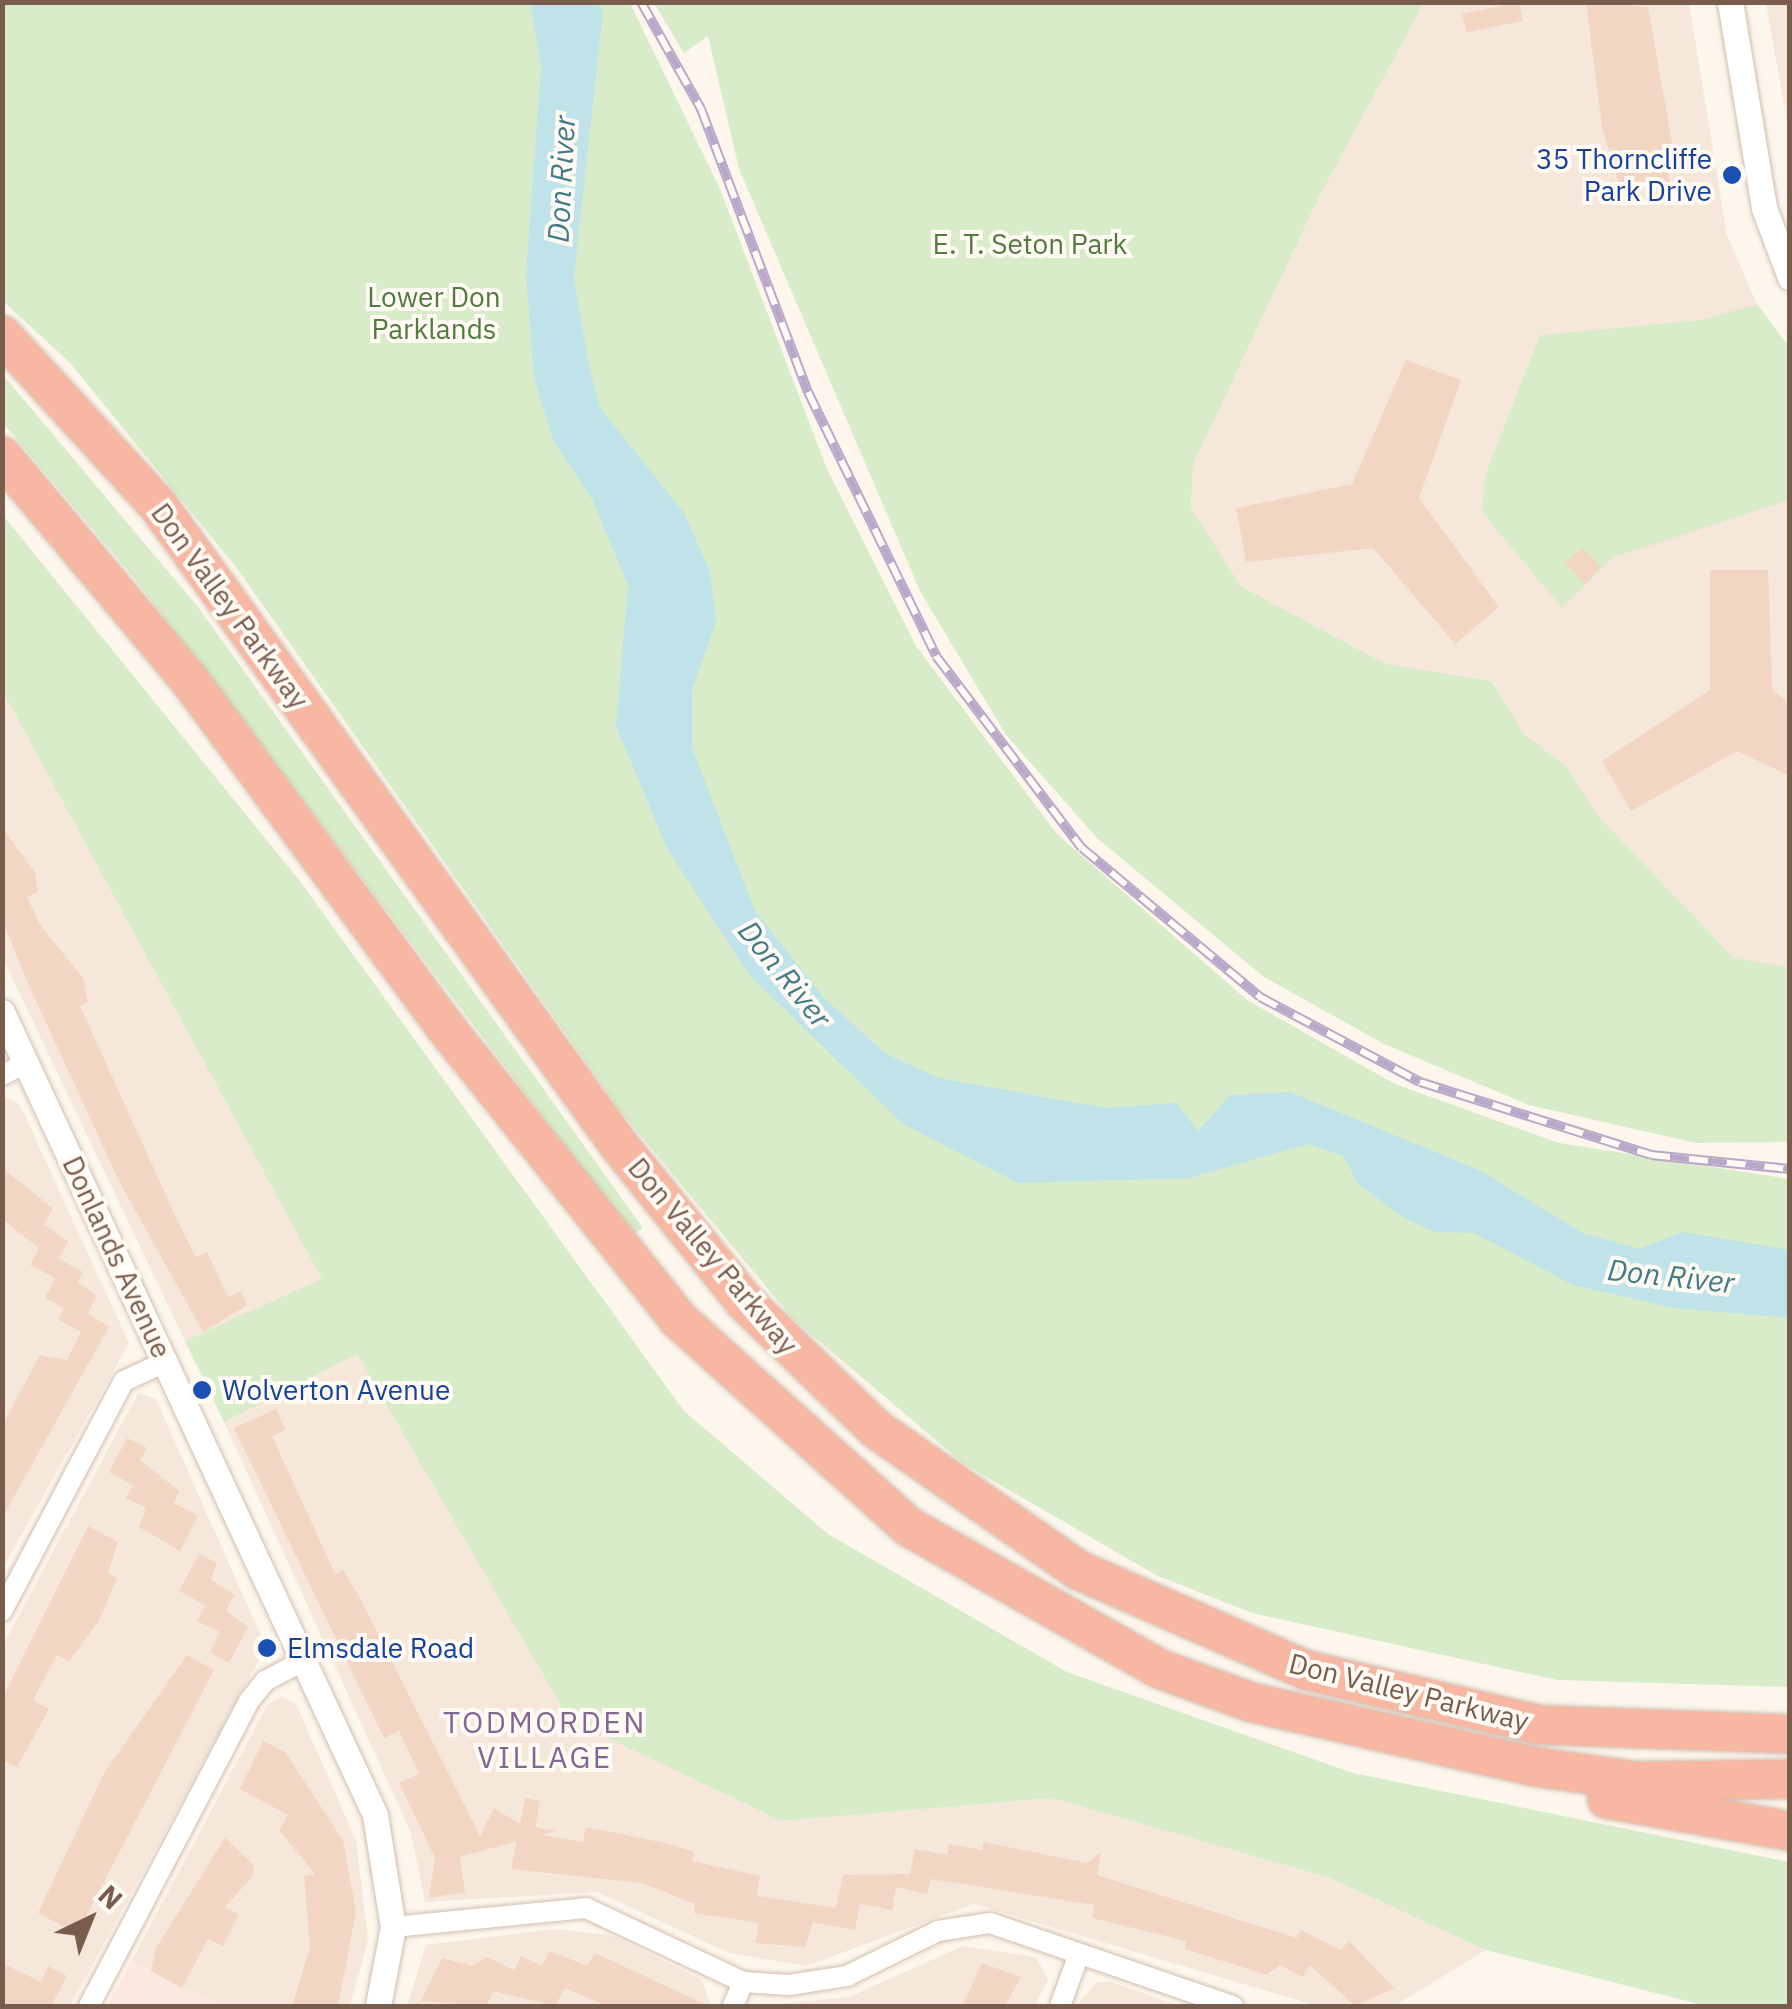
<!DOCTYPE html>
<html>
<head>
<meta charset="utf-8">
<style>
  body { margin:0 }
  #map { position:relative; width:1792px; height:2009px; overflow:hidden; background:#fdf6ec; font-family:"IBM Plex Sans",sans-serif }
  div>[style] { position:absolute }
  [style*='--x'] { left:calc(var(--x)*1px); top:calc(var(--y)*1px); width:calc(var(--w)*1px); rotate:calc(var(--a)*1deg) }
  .residential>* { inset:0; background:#f5e8da }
  .commercial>* { inset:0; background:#fde8e0 }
  .green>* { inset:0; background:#d8ecc9 }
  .water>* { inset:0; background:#bfe3e8 }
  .building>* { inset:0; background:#f3d5c3; transform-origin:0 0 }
  .roads { filter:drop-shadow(0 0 2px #d1beb0) drop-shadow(0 0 2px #d1beb0) }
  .minor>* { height:20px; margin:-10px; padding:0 10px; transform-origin:10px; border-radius:10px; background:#fff }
  .tertiary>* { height:25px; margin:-12.5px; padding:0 12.5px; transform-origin:12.5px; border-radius:12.5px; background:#fff }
  .motorway>* { height:38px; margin:-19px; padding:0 19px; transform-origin:19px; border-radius:19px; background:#f7b7a3 }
  .rail>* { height:10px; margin-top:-5px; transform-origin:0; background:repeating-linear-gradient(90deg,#fffaf3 0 19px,#b9a8c9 0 38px); box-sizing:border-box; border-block:2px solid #b9a8c9 }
  .dots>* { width:28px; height:28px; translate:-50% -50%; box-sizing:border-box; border:5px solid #fffaf3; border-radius:50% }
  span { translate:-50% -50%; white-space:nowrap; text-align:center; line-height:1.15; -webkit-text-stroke:8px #fffaf3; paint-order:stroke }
  .transit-label { font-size:28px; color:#164399 }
  .right { translate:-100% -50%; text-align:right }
  .left { translate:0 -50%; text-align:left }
  .park-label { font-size:28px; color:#537a41 }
  .street-label { font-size:28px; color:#7a5c4d }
  .water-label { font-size:30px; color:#437c86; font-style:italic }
  .neighbourhood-label { font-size:30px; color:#846695; letter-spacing:2.5px }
  .frame { position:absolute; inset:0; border:5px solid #7a5c4d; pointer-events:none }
  .north { position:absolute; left:40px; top:1869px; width:100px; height:100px; -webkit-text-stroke:8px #fffaf3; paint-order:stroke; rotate:43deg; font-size:28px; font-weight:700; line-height:40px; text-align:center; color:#7a5c4d }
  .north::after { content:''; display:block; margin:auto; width:35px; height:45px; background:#7a5c4d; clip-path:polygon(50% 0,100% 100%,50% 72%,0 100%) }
</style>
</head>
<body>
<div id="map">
  <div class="residential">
    <i style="clip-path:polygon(1424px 3px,1689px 3px,1727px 235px,1757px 304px,1789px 347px,1789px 967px,1734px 958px,1600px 818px,1566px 766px,1524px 734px,1493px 681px,1386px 664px,1242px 587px,1191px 509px,1193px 465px,1318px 199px)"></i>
    <i style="clip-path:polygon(1766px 3px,1789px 3px,1789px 133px,1780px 82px)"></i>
    <i style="clip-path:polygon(3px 692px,323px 1280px,185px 1341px,3px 959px)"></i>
    <i style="clip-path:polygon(3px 1096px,20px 1105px,129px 1343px,3px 1568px)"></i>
    <i style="clip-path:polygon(357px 1354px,569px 1718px,781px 1821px,1052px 1798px,1330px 1878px,1486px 1950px,1394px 2006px,1317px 2006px,974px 1904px,806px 1966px,729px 1953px,597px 1892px,425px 1902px,411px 1833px,224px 1422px)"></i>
    <i style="clip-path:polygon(138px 1393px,156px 1399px,266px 1647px,70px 2006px,3px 2006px,3px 1645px)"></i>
    <i style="clip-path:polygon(281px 1696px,296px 1704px,356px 1840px,368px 1940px,350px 2006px,221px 2006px,132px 1960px,267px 1705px)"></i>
    <i style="clip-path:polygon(553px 1929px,611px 1935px,702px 1980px,711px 2006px,407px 2006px,426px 1945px)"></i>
    <i style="clip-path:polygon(963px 1946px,1036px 1957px,1048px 1979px,1035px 2006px,755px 2006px,849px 1997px)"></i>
    <i style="clip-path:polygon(1097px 1982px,1111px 1982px,1180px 2006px,1076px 2006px)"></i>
  </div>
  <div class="commercial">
    <i style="clip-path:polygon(132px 1960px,221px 2006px,107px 2006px)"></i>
  </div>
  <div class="green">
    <i style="clip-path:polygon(3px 3px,630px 3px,720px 189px,827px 469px,916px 646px,1057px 834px,1247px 1000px,1395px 1084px,1559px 1143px,1789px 1179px,1789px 1687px,1557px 1680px,1252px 1613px,1156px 1575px,964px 1464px,793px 1319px,621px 1112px,236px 567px,71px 364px,3px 301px)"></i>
    <i style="clip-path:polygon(654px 3px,1424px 3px,1318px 199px,1193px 465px,1191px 509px,1242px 587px,1386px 664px,1492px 681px,1524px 734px,1566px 766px,1600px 818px,1734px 958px,1789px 967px,1789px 1142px,1696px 1143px,1529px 1105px,1384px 1044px,1264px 977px,1097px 838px,1006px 735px,920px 591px,739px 169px,708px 36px,684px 53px)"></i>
    <i style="clip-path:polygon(1757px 304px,1789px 347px,1789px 500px,1614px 557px,1562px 608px,1482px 512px,1485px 476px,1540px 335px,1703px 320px)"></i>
    <i style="clip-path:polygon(3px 375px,198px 607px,643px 1228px,635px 1233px,613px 1209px,134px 578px,3px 423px)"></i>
    <i style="clip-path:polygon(2px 514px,299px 880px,684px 1411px,828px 1534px,1067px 1672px,1353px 1773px,1789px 1862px,1789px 2006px,1707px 2006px,1486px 1950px,1330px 1878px,1052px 1798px,781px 1821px,569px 1719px,357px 1354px,224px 1422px,185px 1341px,322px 1279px,3px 692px)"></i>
  </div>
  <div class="water">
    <i style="clip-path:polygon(530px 3px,597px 3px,603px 11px,574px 278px,589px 366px,600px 408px,684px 513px,710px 571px,716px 622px,692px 690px,692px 748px,755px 911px,825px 999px,886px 1054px,939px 1078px,1104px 1108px,1176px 1103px,1198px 1131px,1230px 1095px,1290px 1092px,1479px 1170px,1583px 1233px,1639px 1249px,1683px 1232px,1789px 1250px,1789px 1318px,1674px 1308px,1573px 1285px,1474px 1233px,1434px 1232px,1404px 1218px,1358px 1184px,1344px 1156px,1308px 1144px,1189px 1178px,1018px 1183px,903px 1124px,749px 975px,667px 848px,616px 726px,628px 585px,593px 501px,554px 442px,534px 379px,526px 273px,541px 67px)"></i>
  </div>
  <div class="building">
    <i style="left:1519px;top:2px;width:19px;height:58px;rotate:78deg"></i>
    <i style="clip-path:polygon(1586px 2px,1648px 7px,1674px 154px,1666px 156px,1670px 182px,1621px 191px,1602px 127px)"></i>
    <i style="clip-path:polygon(1406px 360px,1461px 380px,1419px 498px,1499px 607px,1455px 644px,1373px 548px,1246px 562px,1236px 508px,1352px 484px)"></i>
    <i style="clip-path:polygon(1582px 548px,1601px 566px,1585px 585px,1565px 562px)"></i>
    <i style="clip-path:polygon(1710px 570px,1768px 570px,1772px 689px,1790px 705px,1790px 776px,1737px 751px,1631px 811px,1602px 761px,1710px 690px)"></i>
    <i style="clip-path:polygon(2px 827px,35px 873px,38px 892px,27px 897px,40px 925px,83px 978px,88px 1002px,80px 1006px,180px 1226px,196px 1257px,207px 1252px,228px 1297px,241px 1291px,247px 1305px,203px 1332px,119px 1181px,26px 979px,2px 919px)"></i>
    <i style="clip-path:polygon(2px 1168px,53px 1208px,44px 1225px,68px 1241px,59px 1259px,83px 1272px,78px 1282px,96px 1296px,88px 1313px,109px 1327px,2px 1518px,2px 1426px,40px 1355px,67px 1360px,81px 1332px,58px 1320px,64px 1308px,45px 1298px,55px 1278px,30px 1265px,39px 1248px,2px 1219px)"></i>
    <i style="clip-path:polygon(276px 1409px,286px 1430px,272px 1436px,335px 1574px,343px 1570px,359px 1596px,480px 1836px,494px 1808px,520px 1824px,525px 1798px,540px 1801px,535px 1827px,556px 1831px,541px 1835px,583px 1842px,586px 1827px,670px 1844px,694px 1852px,692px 1861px,760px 1876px,757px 1896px,836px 1908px,843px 1875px,910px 1874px,915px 1849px,947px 1855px,949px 1844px,982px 1850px,983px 1842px,1087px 1863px,1101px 1852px,1097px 1875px,1297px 1938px,1301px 1930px,1341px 1950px,1349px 1941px,1394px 1988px,1355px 2006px,1310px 1965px,1303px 1977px,1280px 1965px,1267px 1975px,1185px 1949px,1186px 1941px,1092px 1918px,1094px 1905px,931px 1879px,927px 1894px,896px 1887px,892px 1910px,860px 1904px,855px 1930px,813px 1922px,805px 1947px,755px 1943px,759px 1923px,694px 1913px,695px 1904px,642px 1883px,511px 1869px,517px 1841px,460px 1857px,465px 1892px,429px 1898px,435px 1858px,399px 1783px,419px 1774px,399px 1731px,384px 1738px,234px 1428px)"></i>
    <i style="clip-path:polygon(127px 1438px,147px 1448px,140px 1460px,179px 1491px,174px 1503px,198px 1516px,180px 1551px,139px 1527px,146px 1508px,126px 1498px,133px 1485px,109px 1472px)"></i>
    <i style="clip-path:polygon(88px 1526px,118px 1542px,108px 1573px,117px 1578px,100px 1619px,69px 1661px,57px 1655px,33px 1700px,49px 1709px,17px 1767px,2px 1760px,2px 1699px)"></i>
    <i style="clip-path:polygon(199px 1554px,217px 1563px,211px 1579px,234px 1595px,226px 1611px,248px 1627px,229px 1663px,210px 1652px,220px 1632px,197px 1621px,205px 1605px,179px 1591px)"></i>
    <i style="clip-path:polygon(187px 1655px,214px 1670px,77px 1934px,38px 1913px,104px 1773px)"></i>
    <i style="clip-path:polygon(263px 1741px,285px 1752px,343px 1840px,356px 1912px,338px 2006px,292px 2006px,310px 1947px,304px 1876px,315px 1874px,279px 1830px,288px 1815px,240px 1789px)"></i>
    <i style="clip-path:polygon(225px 1838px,254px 1865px,253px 1876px,225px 1907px,239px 1914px,223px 1946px,208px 1939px,182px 1988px,151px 1971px,156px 1948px)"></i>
    <i style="clip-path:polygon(550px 1951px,587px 1966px,595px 1953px,709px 2006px,607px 2006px,565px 1988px,555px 2006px,494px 1991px,486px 2006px,421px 2001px,442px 1958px,472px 1966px,487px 1957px,514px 1970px,521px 1956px,542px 1966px)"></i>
    <i style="clip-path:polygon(2px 1963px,41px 1982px,48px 1966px,67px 1976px,51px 2006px,2px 2006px)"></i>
    <i style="clip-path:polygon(982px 1963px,1021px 1977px,1005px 2006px,962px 2006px)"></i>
  </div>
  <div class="roads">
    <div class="minor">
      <i style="--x:2;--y:1075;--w:28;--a:-26"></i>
      <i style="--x:2;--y:1611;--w:260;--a:-62.1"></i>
      <i style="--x:124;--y:1381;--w:45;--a:-24.9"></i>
      <i style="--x:393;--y:1927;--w:194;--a:-5.6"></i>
      <i style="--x:586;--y:1908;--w:174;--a:25.2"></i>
      <i style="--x:743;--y:1982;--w:46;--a:3.7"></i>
      <i style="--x:789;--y:1985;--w:59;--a:-8.8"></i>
      <i style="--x:847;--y:1976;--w:102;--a:-26.3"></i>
      <i style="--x:938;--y:1931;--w:53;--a:-8.7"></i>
      <i style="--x:990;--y:1923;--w:257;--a:18.9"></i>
      <i style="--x:89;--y:2006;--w:344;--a:-62.3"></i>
      <i style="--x:249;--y:1701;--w:26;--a:-51"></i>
      <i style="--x:265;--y:1681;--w:45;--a:-27.7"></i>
      <i style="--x:733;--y:2006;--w:26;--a:-67"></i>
      <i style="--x:1060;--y:2006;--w:55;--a:-69.9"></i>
    </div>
    <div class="tertiary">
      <i style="--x:1730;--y:2;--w:209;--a:80.6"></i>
      <i style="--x:1764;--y:208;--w:74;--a:69.4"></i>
      <i style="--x:2;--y:1012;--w:885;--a:65.08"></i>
      <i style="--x:375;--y:1815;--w:113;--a:80.9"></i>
      <i style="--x:393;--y:1927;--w:80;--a:100.8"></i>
    </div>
    <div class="motorway">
      <i style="--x:2;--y:335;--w:229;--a:47.5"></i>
      <i style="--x:157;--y:504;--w:789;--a:54.23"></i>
      <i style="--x:618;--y:1144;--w:204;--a:51.2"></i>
      <i style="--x:746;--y:1303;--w:181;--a:44.1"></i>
      <i style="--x:876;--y:1429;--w:246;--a:34.9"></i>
      <i style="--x:1078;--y:1570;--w:249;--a:23.7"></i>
      <i style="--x:1306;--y:1670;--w:240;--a:13.2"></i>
      <i style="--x:1540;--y:1725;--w:250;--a:2.1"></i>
      <i style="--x:2;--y:456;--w:295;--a:50.1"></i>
      <i style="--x:191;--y:682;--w:430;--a:53.6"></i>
      <i style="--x:446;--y:1028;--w:372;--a:51.4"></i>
      <i style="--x:678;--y:1319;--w:311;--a:42"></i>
      <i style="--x:909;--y:1527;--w:288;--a:29.5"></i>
      <i style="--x:1160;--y:1669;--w:96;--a:20.1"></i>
      <i style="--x:1250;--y:1702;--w:293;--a:12.8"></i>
      <i style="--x:1536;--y:1767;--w:100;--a:8"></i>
      <i style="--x:1635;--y:1781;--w:155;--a:-0.7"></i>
      <i style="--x:1607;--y:1799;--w:186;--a:9.9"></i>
    </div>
  </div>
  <div class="rail">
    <i style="--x:641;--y:2;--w:123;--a:60.7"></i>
    <i style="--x:701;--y:109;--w:303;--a:69.3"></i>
    <i style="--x:808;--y:392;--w:293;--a:64.1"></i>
    <i style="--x:936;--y:656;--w:241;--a:52.8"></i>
    <i style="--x:1082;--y:848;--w:232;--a:39.9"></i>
    <i style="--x:1260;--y:997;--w:181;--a:28"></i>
    <i style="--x:1420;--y:1082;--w:242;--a:17.5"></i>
    <i style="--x:1651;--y:1155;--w:140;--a:5.8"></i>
  </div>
  <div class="dots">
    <i style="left:1732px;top:175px;background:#1a4fb4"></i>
    <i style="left:202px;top:1390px;background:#1a4fb4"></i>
    <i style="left:267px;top:1648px;background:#1a4fb4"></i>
  </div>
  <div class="transit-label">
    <span class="right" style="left:1712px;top:175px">35 Thorncliffe<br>Park Drive</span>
    <span class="left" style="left:222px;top:1390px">Wolverton Avenue</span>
    <span class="left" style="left:287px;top:1648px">Elmsdale Road</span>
  </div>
  <div class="park-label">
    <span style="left:1030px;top:244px">E. T. Seton Park</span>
    <span style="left:434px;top:313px">Lower Don<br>Parklands</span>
  </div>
  <div class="street-label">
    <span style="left:230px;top:606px;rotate:54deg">Don Valley Parkway</span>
    <span style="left:713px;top:1256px;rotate:50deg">Don Valley Parkway</span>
    <span style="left:117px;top:1257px;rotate:65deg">Donlands Avenue</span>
    <span style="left:1409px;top:1692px;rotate:14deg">Don Valley Parkway</span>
  </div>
  <div class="water-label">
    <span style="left:561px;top:179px;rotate:-87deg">Don River</span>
    <span style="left:785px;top:974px;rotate:51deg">Don River</span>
    <span style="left:1671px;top:1276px;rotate:6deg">Don River</span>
  </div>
  <div class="neighbourhood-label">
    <span style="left:545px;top:1739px">TODMORDEN<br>VILLAGE</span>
  </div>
  <div class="frame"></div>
  <div class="north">N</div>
</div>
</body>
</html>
